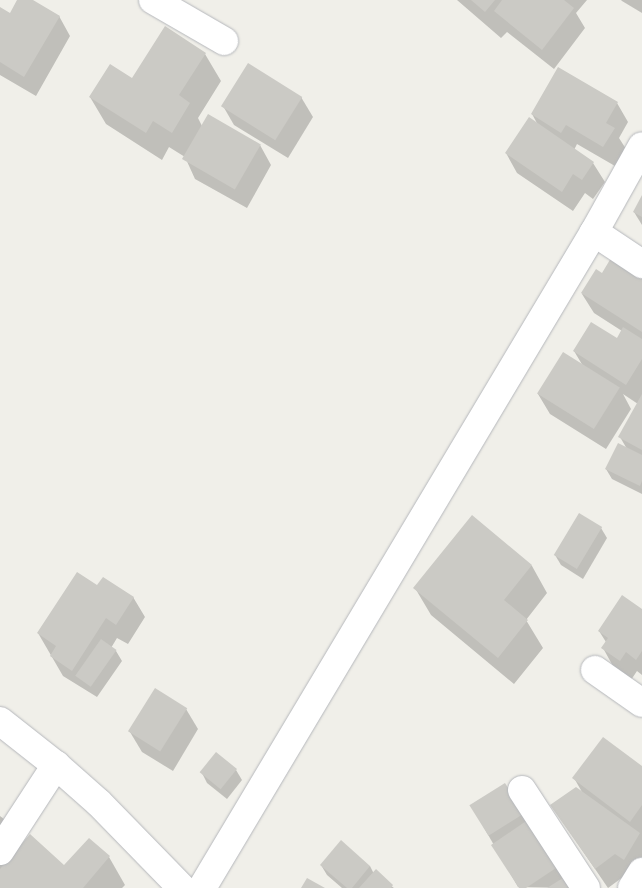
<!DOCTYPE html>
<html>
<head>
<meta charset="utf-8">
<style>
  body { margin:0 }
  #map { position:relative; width:642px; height:888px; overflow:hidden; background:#f0efe9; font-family:"Golos Text",sans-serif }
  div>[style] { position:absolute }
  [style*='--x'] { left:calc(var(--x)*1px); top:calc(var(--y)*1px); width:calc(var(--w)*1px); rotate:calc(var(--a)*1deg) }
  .shadow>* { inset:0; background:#0003 }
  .building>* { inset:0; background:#cbcac5; transform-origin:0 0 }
  .roads { filter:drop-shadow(0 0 1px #b5b7bb) drop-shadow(0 0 1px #b5b7bb) }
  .street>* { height:28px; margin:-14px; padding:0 14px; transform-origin:14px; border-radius:14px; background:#fff }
  .secondary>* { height:28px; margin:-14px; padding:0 14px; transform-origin:14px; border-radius:14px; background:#fff }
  span { translate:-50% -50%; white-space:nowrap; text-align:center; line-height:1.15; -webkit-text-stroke:4px #fff; paint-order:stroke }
</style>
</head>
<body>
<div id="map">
  <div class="shadow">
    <i style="clip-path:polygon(19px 0,31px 0,59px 16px,70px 36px,36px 96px,0 75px,0 8px,11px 15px)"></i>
    <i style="clip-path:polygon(457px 0,587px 0,576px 13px,585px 28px,554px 69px,507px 32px,501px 38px)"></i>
    <i style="clip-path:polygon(621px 0,642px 0,642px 13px,622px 1px)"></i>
    <i style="clip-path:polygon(205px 54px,221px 81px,198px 118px,202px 126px,260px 145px,271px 165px,247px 208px,195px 179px,185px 157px,169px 147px,162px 160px,106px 124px,90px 97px)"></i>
    <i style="clip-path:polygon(301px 97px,313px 117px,288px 158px,234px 125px,223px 106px)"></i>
    <i style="clip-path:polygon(617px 103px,628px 122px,619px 138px,626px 149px,615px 166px,577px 144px,574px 150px,593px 163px,605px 182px,593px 199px,585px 193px,573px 211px,517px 173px,506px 153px,538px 125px,532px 114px)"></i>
    <i style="clip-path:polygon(642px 198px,642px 225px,634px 212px)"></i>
    <i style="clip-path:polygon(602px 274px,642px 279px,642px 494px,612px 479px,606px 469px,627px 449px,620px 437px,638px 404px,623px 394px,631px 409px,606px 449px,550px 414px,538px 394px,583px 366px,574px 351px,617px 339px,622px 331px,594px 313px,582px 294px)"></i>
    <i style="clip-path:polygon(579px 515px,601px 528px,607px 538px,583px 579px,561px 565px,555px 555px)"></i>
    <i style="clip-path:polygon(472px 517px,532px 566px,547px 593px,526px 620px,543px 648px,514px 684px,431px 615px,415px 588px)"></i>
    <i style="clip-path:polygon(97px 587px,133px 597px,145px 617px,128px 644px,117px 638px,111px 648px,116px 651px,122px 661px,97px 697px,63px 676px,38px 633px)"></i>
    <i style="clip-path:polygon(642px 611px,642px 675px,637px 671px,631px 680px,614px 668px,603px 648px,606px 642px,599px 631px)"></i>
    <i style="clip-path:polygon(186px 709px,198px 729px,173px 771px,142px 752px,130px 732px)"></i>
    <i style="clip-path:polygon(642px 768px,642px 868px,627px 874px,608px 888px,552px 806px,582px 792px,574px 778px)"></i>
    <i style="clip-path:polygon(236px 770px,242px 780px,227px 799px,207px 783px,202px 773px)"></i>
    <i style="clip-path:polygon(505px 785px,572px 888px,518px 887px,483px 826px)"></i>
    <i style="clip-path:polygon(0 816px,9px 823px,22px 845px,64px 867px,89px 840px,109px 857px,125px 885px,122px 888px,0 888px)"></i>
    <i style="clip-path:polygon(321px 865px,370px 866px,374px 874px,394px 888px,342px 888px,327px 875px)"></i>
  </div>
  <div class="building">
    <i style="clip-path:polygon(17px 0,33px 0,60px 16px,24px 77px,0 62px,0 7px,10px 13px)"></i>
    <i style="clip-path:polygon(471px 0,495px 0,485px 12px)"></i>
    <i style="clip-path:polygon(502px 0,564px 0,574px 8px,542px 50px,494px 11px)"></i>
    <i style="clip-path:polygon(165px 26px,206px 53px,179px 95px,190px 103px,172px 133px,153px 121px,146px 133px,89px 97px,110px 64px,132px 78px)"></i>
    <i style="left:248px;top:63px;width:64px;height:51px;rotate:32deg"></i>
    <i style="clip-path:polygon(558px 67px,618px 102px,606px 123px,615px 128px,603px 147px,566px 125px,561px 133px,531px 114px)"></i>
    <i style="left:208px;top:114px;width:61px;height:52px;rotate:30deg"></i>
    <i style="clip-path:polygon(529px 117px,594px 162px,582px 180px,573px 174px,562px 192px,505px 153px)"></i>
    <i style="clip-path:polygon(642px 195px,642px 217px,633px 212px)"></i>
    <i style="clip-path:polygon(611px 258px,642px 278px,642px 332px,581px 293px,596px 269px,602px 273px)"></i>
    <i style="clip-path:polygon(591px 322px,617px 338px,623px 327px,642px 339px,642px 359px,626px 385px,573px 351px)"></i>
    <i style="left:563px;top:352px;width:67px;height:49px;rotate:32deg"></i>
    <i style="clip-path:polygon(642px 394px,642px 450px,618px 437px)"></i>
    <i style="clip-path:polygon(618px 443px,642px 455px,642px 481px,640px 486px,605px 469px)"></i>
    <i style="left:579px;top:513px;width:27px;height:49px;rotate:31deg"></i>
    <i style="clip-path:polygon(472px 515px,532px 565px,504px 600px,528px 620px,498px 658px,413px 588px)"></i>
    <i style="clip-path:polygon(77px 572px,97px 585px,103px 577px,134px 597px,116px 625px,106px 618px,72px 671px,50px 656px,56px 646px,37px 633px)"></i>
    <i style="clip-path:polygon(622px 595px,642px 609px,642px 651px,636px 660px,626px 652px,620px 661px,601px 648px,608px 638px,598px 631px)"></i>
    <i style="left:101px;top:639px;width:19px;height:45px;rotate:35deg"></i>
    <i style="left:155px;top:688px;width:38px;height:51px;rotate:32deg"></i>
    <i style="clip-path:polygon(603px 737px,642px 766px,642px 805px,630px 822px,572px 778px)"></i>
    <i style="left:216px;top:752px;width:27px;height:26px;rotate:39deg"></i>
    <i style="left:505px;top:783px;width:36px;height:42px;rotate:58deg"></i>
    <i style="clip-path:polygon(576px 787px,640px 833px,624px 860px,615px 854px,595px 869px,550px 805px)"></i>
    <i style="clip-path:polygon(532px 817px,562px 864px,526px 888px,519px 888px,491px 845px)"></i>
    <i style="clip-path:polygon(30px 834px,64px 865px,89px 838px,110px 856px,83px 888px,0 888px,0 869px)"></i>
    <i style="clip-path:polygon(341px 840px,370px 866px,352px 888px,347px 888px,320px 865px)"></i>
    <i style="clip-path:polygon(376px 869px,393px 885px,391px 888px,359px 888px)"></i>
    <i style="clip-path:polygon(566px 876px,574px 888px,547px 888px)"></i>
    <i style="clip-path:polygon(307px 878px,325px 888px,301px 888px)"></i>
  </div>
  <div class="roads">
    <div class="street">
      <i style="--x:153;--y:0;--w:82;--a:30"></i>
      <i style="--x:594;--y:232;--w:58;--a:33.7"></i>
      <i style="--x:595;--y:670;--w:57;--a:35.1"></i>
      <i style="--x:522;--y:790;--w:117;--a:56.9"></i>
      <i style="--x:0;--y:851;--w:103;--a:-56.9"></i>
      <i style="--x:202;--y:888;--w:764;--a:-59.14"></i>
      <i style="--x:594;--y:232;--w:98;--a:-60.8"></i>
      <i style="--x:632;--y:888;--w:19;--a:-58"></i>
    </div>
    <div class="secondary">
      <i style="--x:0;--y:721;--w:71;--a:38.2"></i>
      <i style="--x:56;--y:765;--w:57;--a:41.5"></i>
      <i style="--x:99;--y:803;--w:119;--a:45.7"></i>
    </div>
  </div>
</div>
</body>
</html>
